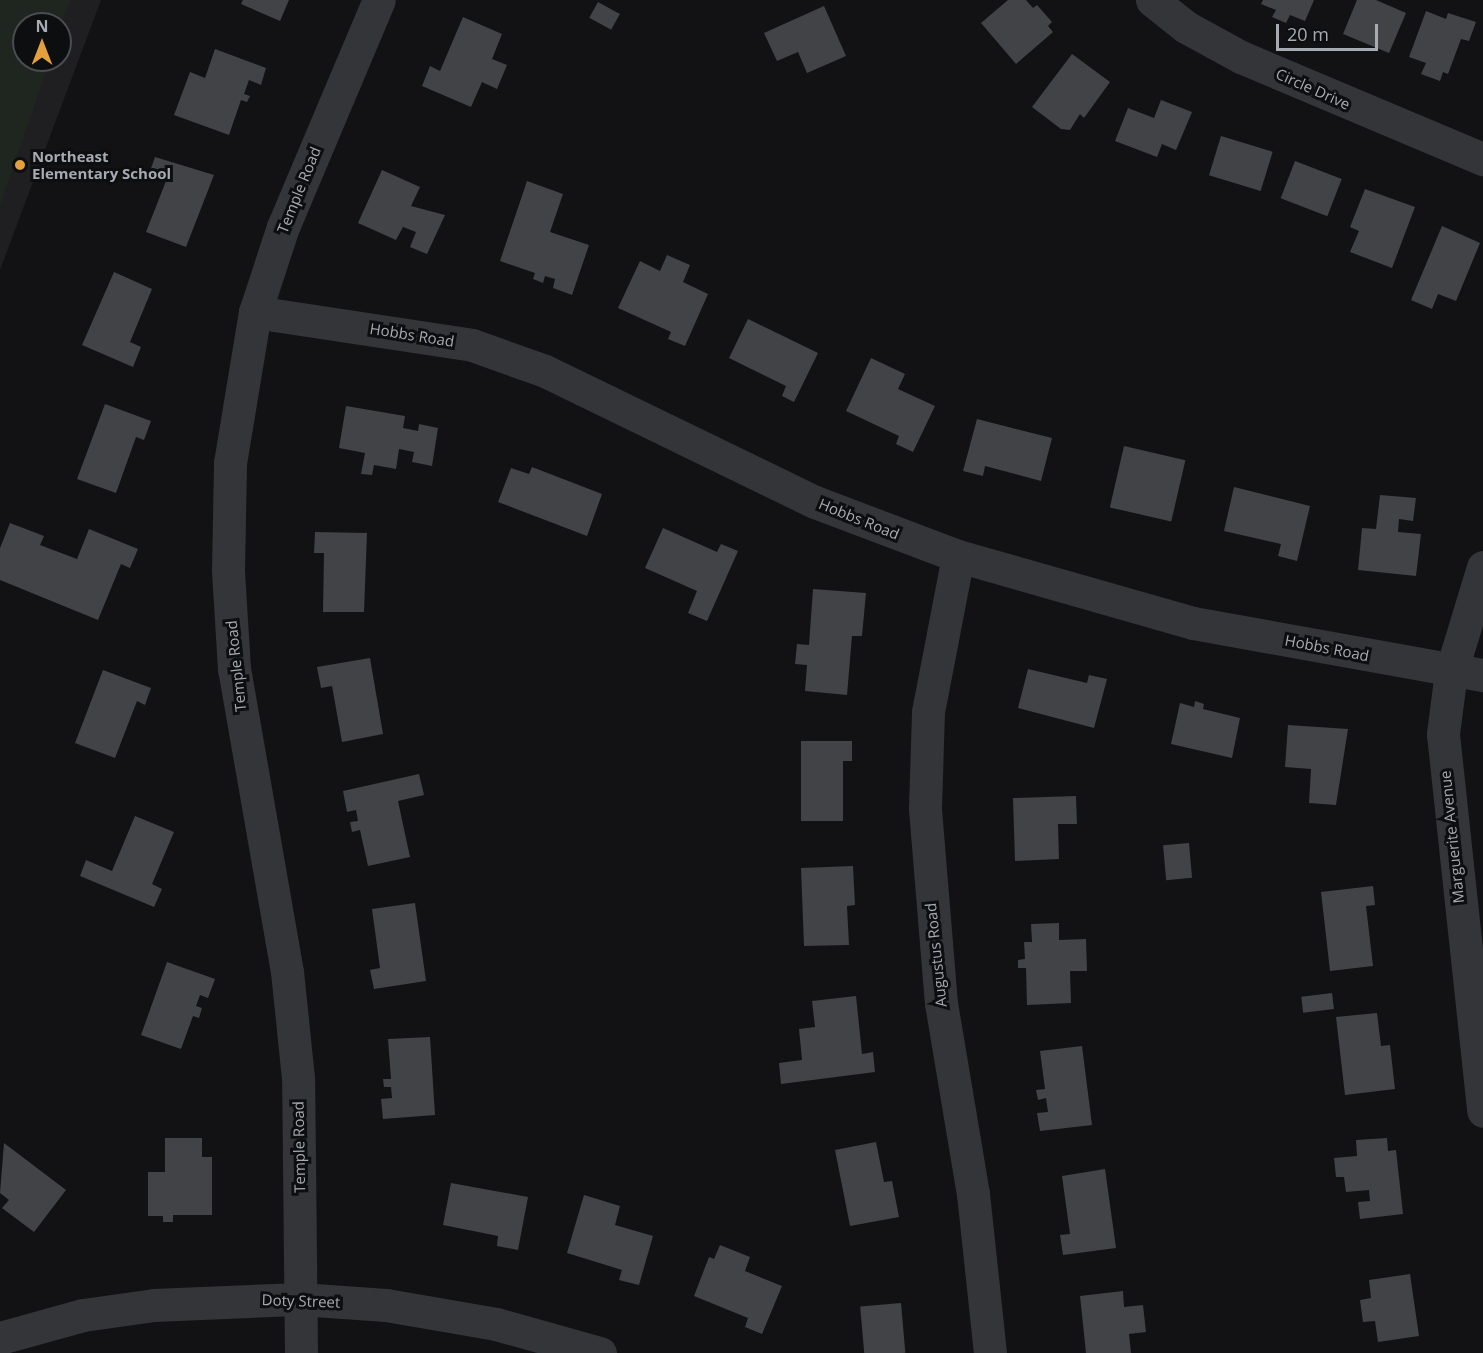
<!DOCTYPE html>
<html>
<head>
<meta charset="utf-8">
<style>
  body { margin:0 }
  #map { position:relative; width:1483px; height:1353px; overflow:hidden; background:#121214; font-family:"Open Sans",sans-serif }
  div>[style] { position:absolute }
  [style*='--x'] { left:calc(var(--x)*1px); top:calc(var(--y)*1px); width:calc(var(--w)*1px); rotate:calc(var(--a)*1deg) }
  .built>* { inset:0; background:#1f1f21 }
  .green>* { inset:0; background:#1f261f }
  .building>* { inset:0; background:#414347; transform-origin:0 0 }
  .minor>* { height:33px; margin:-16.5px; padding:0 16.5px; transform-origin:16.5px; border-radius:16.5px; background:#343538 }
  .dots>* { width:16px; height:16px; translate:-50% -50%; box-sizing:border-box; border:3px solid #0d0e0f; border-radius:50% }
  span { translate:-50% -50%; white-space:nowrap; text-align:center; line-height:1.15; -webkit-text-stroke:6px #0d0e0f; paint-order:stroke }
  .street-label { font-size:15px; color:#a5aab3 }
  .poi-label { font-size:15px; color:#a5aab3; font-weight:700 }
  .left { translate:0 -50%; text-align:left }
  .north { position:absolute; left:12px; top:12px; width:60px; height:60px; box-sizing:border-box; background:#0d0e0f; border:2px solid #4a4c51; border-radius:50%; rotate:0deg; font-size:16px; font-weight:700; line-height:24px; text-align:center; color:#a5aab3 }
  .north::after { content:''; display:block; margin:auto; width:21px; height:27px; background:#e3a03c; clip-path:polygon(50% 0,100% 100%,50% 72%,0 100%) }
  .scale { position:absolute; left:1276px; top:24px; width:102px; height:27px; box-sizing:border-box; border:3px solid #a5aab3; border-top:0; padding-left:8px; font-size:18px; line-height:21px; white-space:nowrap; color:#a5aab3; -webkit-text-stroke:4px #0d0e0f; paint-order:stroke }
</style>
</head>
<body>
<div id="map">
  <div class="built">
    <i style="clip-path:polygon(evenodd,0 0,101px 0,0 270px,0 0,24px 24px,60px 24px,60px 60px,24px 60px,24px 24px)"></i>
  </div>
  <div class="green">
    <i style="clip-path:polygon(0 0,70px 0,60px 30px,60px 24px,24px 24px,24px 60px,50px 60px,0 205px)"></i>
  </div>
  <div class="building">
    <i style="clip-path:polygon(243px 0,289px 0,280px 21px,241px 4px)"></i>
    <i style="clip-path:polygon(1008px 0,1026px 0,1033px 8px,1037px 5px,1052px 22px,1048px 26px,1053px 32px,1016px 64px,981px 23px)"></i>
    <i style="clip-path:polygon(1263px 0,1314px 0,1305px 21px,1290px 15px,1286px 23px,1272px 17px,1276px 10px,1261px 4px)"></i>
    <i style="clip-path:polygon(1357px 0,1376px 0,1406px 13px,1389px 53px,1343px 34px)"></i>
    <i style="left:598px;top:2px;width:25px;height:18px;rotate:29deg"></i>
    <i style="clip-path:polygon(824px 6px,846px 56px,807px 73px,798px 52px,777px 61px,764px 33px)"></i>
    <i style="clip-path:polygon(1426px 11px,1446px 19px,1448px 13px,1476px 22px,1469px 41px,1461px 39px,1448px 74px,1443px 72px,1440px 81px,1421px 74px,1426px 63px,1409px 57px)"></i>
    <i style="clip-path:polygon(463px 17px,502px 34px,492px 59px,507px 65px,497px 89px,482px 82px,471px 107px,422px 86px,430px 66px,440px 71px)"></i>
    <i style="clip-path:polygon(215px 49px,266px 68px,261px 85px,249px 80px,244px 94px,250px 96px,247px 102px,241px 100px,229px 135px,174px 115px,190px 72px,205px 78px)"></i>
    <i style="clip-path:polygon(1072px 54px,1110px 82px,1084px 118px,1080px 114px,1070px 130px,1061px 129px,1032px 107px)"></i>
    <i style="clip-path:polygon(1161px 100px,1192px 112px,1176px 150px,1162px 144px,1157px 157px,1115px 141px,1128px 108px,1154px 118px)"></i>
    <i style="left:1221px;top:136px;width:54px;height:41px;rotate:17deg"></i>
    <i style="clip-path:polygon(155px 157px,214px 175px,186px 247px,146px 232px,166px 181px,149px 174px)"></i>
    <i style="left:1295px;top:161px;width:50px;height:40px;rotate:21deg"></i>
    <i style="clip-path:polygon(382px 170px,420px 187px,411px 206px,445px 215px,427px 254px,410px 247px,416px 232px,403px 227px,396px 240px,358px 223px)"></i>
    <i style="clip-path:polygon(527px 181px,563px 194px,550px 232px,589px 245px,572px 295px,553px 288px,555px 279px,545px 276px,543px 283px,533px 279px,535px 273px,500px 261px)"></i>
    <i style="clip-path:polygon(1365px 189px,1415px 207px,1392px 268px,1350px 252px,1359px 231px,1350px 227px)"></i>
    <i style="clip-path:polygon(1442px 226px,1480px 243px,1456px 301px,1438px 294px,1432px 309px,1411px 300px)"></i>
    <i style="clip-path:polygon(667px 255px,690px 265px,683px 282px,708px 294px,685px 346px,668px 339px,671px 332px,618px 308px,640px 261px,660px 271px)"></i>
    <i style="clip-path:polygon(114px 272px,152px 289px,130px 342px,141px 347px,133px 367px,82px 345px)"></i>
    <i style="clip-path:polygon(748px 319px,818px 353px,794px 402px,782px 396px,786px 386px,729px 358px)"></i>
    <i style="clip-path:polygon(871px 358px,905px 374px,898px 389px,935px 406px,913px 452px,896px 444px,899px 436px,846px 411px)"></i>
    <i style="clip-path:polygon(105px 404px,151px 421px,144px 440px,136px 437px,116px 493px,77px 479px)"></i>
    <i style="clip-path:polygon(346px 406px,405px 416px,403px 428px,418px 431px,419px 424px,438px 428px,432px 466px,412px 462px,414px 452px,399px 449px,396px 469px,374px 465px,372px 475px,361px 474px,365px 453px,339px 448px)"></i>
    <i style="clip-path:polygon(977px 419px,1052px 438px,1041px 481px,985px 466px,983px 476px,963px 471px)"></i>
    <i style="left:1124px;top:446px;width:63px;height:63px;rotate:13deg"></i>
    <i style="clip-path:polygon(532px 467px,602px 494px,587px 536px,498px 502px,511px 468px,529px 474px)"></i>
    <i style="clip-path:polygon(1234px 487px,1310px 506px,1297px 561px,1278px 556px,1281px 544px,1224px 531px)"></i>
    <i style="clip-path:polygon(1380px 495px,1416px 498px,1413px 521px,1399px 519px,1398px 532px,1421px 534px,1416px 576px,1358px 570px,1362px 528px,1376px 529px)"></i>
    <i style="clip-path:polygon(10px 523px,44px 536px,40px 545px,77px 559px,89px 529px,138px 549px,130px 568px,121px 564px,98px 620px,0 580px,0 548px)"></i>
    <i style="clip-path:polygon(663px 528px,717px 552px,721px 544px,738px 551px,707px 621px,688px 613px,697px 591px,645px 568px)"></i>
    <i style="clip-path:polygon(315px 532px,367px 533px,364px 612px,323px 612px,324px 553px,314px 553px)"></i>
    <i style="clip-path:polygon(813px 589px,866px 593px,862px 636px,852px 636px,847px 695px,805px 691px,807px 665px,795px 664px,797px 644px,809px 645px)"></i>
    <i style="clip-path:polygon(370px 658px,383px 734px,342px 742px,332px 686px,321px 688px,317px 667px)"></i>
    <i style="clip-path:polygon(1028px 669px,1087px 683px,1089px 675px,1107px 679px,1094px 728px,1018px 708px)"></i>
    <i style="clip-path:polygon(103px 670px,151px 688px,145px 705px,137px 701px,115px 758px,75px 743px)"></i>
    <i style="clip-path:polygon(1195px 701px,1204px 704px,1203px 709px,1240px 718px,1232px 758px,1171px 744px,1180px 703px,1194px 707px)"></i>
    <i style="clip-path:polygon(1288px 725px,1348px 729px,1336px 805px,1309px 803px,1311px 769px,1285px 767px)"></i>
    <i style="clip-path:polygon(801px 741px,852px 741px,852px 761px,843px 761px,843px 821px,801px 821px)"></i>
    <i style="clip-path:polygon(419px 774px,424px 795px,398px 801px,410px 857px,368px 866px,360px 830px,352px 832px,350px 822px,358px 821px,356px 810px,347px 812px,343px 791px)"></i>
    <i style="clip-path:polygon(1076px 796px,1077px 824px,1058px 824px,1059px 859px,1015px 861px,1013px 798px)"></i>
    <i style="clip-path:polygon(135px 816px,174px 832px,152px 884px,162px 889px,154px 907px,80px 876px,86px 860px,112px 871px)"></i>
    <i style="left:1189px;top:843px;width:35px;height:26px;rotate:85deg"></i>
    <i style="clip-path:polygon(853px 866px,855px 905px,847px 906px,849px 945px,804px 946px,801px 868px)"></i>
    <i style="clip-path:polygon(1373px 886px,1375px 905px,1366px 906px,1373px 966px,1330px 971px,1321px 892px)"></i>
    <i style="clip-path:polygon(415px 903px,426px 981px,374px 989px,370px 970px,380px 968px,372px 909px)"></i>
    <i style="clip-path:polygon(1059px 923px,1059px 940px,1086px 939px,1087px 971px,1070px 971px,1071px 1003px,1027px 1005px,1026px 968px,1018px 968px,1018px 960px,1025px 959px,1024px 942px,1032px 942px,1031px 924px)"></i>
    <i style="clip-path:polygon(167px 962px,215px 979px,208px 998px,200px 995px,196px 1006px,202px 1008px,199px 1018px,193px 1016px,181px 1049px,141px 1035px)"></i>
    <i style="left:1332px;top:993px;width:16px;height:31px;rotate:83deg"></i>
    <i style="clip-path:polygon(856px 996px,862px 1054px,873px 1052px,875px 1072px,781px 1084px,779px 1063px,802px 1060px,799px 1029px,815px 1027px,812px 1001px)"></i>
    <i style="clip-path:polygon(1377px 1013px,1381px 1046px,1390px 1045px,1395px 1089px,1345px 1095px,1336px 1017px)"></i>
    <i style="clip-path:polygon(430px 1037px,435px 1115px,383px 1119px,381px 1099px,392px 1098px,391px 1087px,384px 1087px,383px 1079px,391px 1079px,388px 1039px)"></i>
    <i style="clip-path:polygon(1082px 1046px,1092px 1125px,1040px 1131px,1037px 1113px,1048px 1112px,1046px 1098px,1038px 1100px,1036px 1090px,1045px 1089px,1040px 1051px)"></i>
    <i style="clip-path:polygon(165px 1138px,202px 1138px,202px 1157px,212px 1157px,212px 1215px,173px 1215px,173px 1222px,163px 1222px,163px 1216px,148px 1216px,148px 1172px,165px 1172px)"></i>
    <i style="clip-path:polygon(1387px 1138px,1388px 1151px,1396px 1150px,1403px 1214px,1360px 1219px,1358px 1202px,1370px 1201px,1369px 1190px,1346px 1192px,1344px 1177px,1336px 1177px,1334px 1158px,1357px 1156px,1356px 1140px)"></i>
    <i style="clip-path:polygon(876px 1142px,884px 1182px,892px 1181px,899px 1217px,850px 1226px,835px 1150px)"></i>
    <i style="clip-path:polygon(4px 1143px,66px 1190px,34px 1232px,2px 1208px,9px 1200px,0 1193px)"></i>
    <i style="clip-path:polygon(1105px 1169px,1116px 1248px,1063px 1255px,1060px 1235px,1070px 1234px,1062px 1176px)"></i>
    <i style="clip-path:polygon(451px 1183px,528px 1197px,518px 1250px,497px 1246px,498px 1236px,443px 1225px)"></i>
    <i style="clip-path:polygon(584px 1195px,620px 1206px,615px 1225px,653px 1236px,639px 1285px,619px 1280px,622px 1270px,567px 1253px)"></i>
    <i style="clip-path:polygon(720px 1245px,750px 1257px,745px 1271px,782px 1286px,762px 1334px,745px 1327px,748px 1318px,694px 1296px,709px 1257px,714px 1259px)"></i>
    <i style="clip-path:polygon(1410px 1274px,1419px 1336px,1378px 1342px,1375px 1321px,1363px 1322px,1360px 1300px,1371px 1298px,1369px 1280px)"></i>
    <i style="clip-path:polygon(1123px 1291px,1124px 1307px,1143px 1305px,1146px 1332px,1129px 1334px,1131px 1353px,1086px 1353px,1080px 1296px)"></i>
    <i style="left:901px;top:1303px;width:50px;height:41px;rotate:85deg"></i>
  </div>
  <div class="minor">
    <i style="--x:1152;--y:0;--w:43;--a:38.5"></i>
    <i style="--x:1186;--y:27;--w:63;--a:28.6"></i>
    <i style="--x:1241;--y:57;--w:263;--a:22.9"></i>
    <i style="--x:255;--y:312;--w:219;--a:8.6"></i>
    <i style="--x:472;--y:345;--w:77;--a:19.6"></i>
    <i style="--x:545;--y:371;--w:300;--a:25.9"></i>
    <i style="--x:815;--y:502;--w:153;--a:20.7"></i>
    <i style="--x:958;--y:556;--w:244;--a:15.9"></i>
    <i style="--x:1193;--y:623;--w:295;--a:10.2"></i>
    <i style="--x:958;--y:556;--w:159;--a:100.9"></i>
    <i style="--x:928;--y:712;--w:97;--a:91.8"></i>
    <i style="--x:925;--y:809;--w:195;--a:85.3"></i>
    <i style="--x:941;--y:1003;--w:194;--a:80.5"></i>
    <i style="--x:973;--y:1194;--w:160;--a:83.9"></i>
    <i style="--x:1483;--y:567;--w:110;--a:106.9"></i>
    <i style="--x:1451;--y:672;--w:63;--a:97.4"></i>
    <i style="--x:1443;--y:734;--w:379;--a:83.9"></i>
    <i style="--x:0;--y:1338;--w:86;--a:-15.5"></i>
    <i style="--x:83;--y:1315;--w:72;--a:-8"></i>
    <i style="--x:154;--y:1305;--w:146;--a:-2.4"></i>
    <i style="--x:300;--y:1299;--w:86;--a:4"></i>
    <i style="--x:386;--y:1305;--w:112;--a:9.8"></i>
    <i style="--x:496;--y:1324;--w:108;--a:15.6"></i>
    <i style="--x:301;--y:1353;--w:275;--a:-90.6"></i>
    <i style="--x:298;--y:1078;--w:107;--a:-95.9"></i>
    <i style="--x:287;--y:972;--w:308;--a:-99.9"></i>
    <i style="--x:234;--y:669;--w:99;--a:-93.5"></i>
    <i style="--x:228;--y:570;--w:107;--a:-88.9"></i>
    <i style="--x:230;--y:463;--w:153;--a:-80.6"></i>
    <i style="--x:255;--y:312;--w:89;--a:-71.8"></i>
    <i style="--x:283;--y:227;--w:246;--a:-67.1"></i>
  </div>
  <div class="dots">
    <i style="left:20px;top:165px;background:#e3a03c"></i>
  </div>
  <div class="street-label">
    <span style="left:1313px;top:89px;rotate:24deg">Circle Drive</span>
    <span style="left:299px;top:190px;rotate:-68deg">Temple Road</span>
    <span style="left:412px;top:335px;rotate:9deg">Hobbs Road</span>
    <span style="left:859px;top:519px;rotate:22deg">Hobbs Road</span>
    <span style="left:1327px;top:648px;rotate:11deg">Hobbs Road</span>
    <span style="left:236px;top:666px;rotate:-96deg">Temple Road</span>
    <span style="left:1452px;top:837px;rotate:-96deg">Marguerite Avenue</span>
    <span style="left:936px;top:955px;rotate:-96deg">Augustus Road</span>
    <span style="left:299px;top:1147px;rotate:-91deg">Temple Road</span>
    <span style="left:301px;top:1301px;rotate:2deg">Doty Street</span>
  </div>
  <div class="poi-label">
    <span class="left" style="left:32px;top:165px">Northeast<br>Elementary School</span>
  </div>
  <div class="north">N</div>
  <div class="scale">20 m</div>
</div>
</body>
</html>
